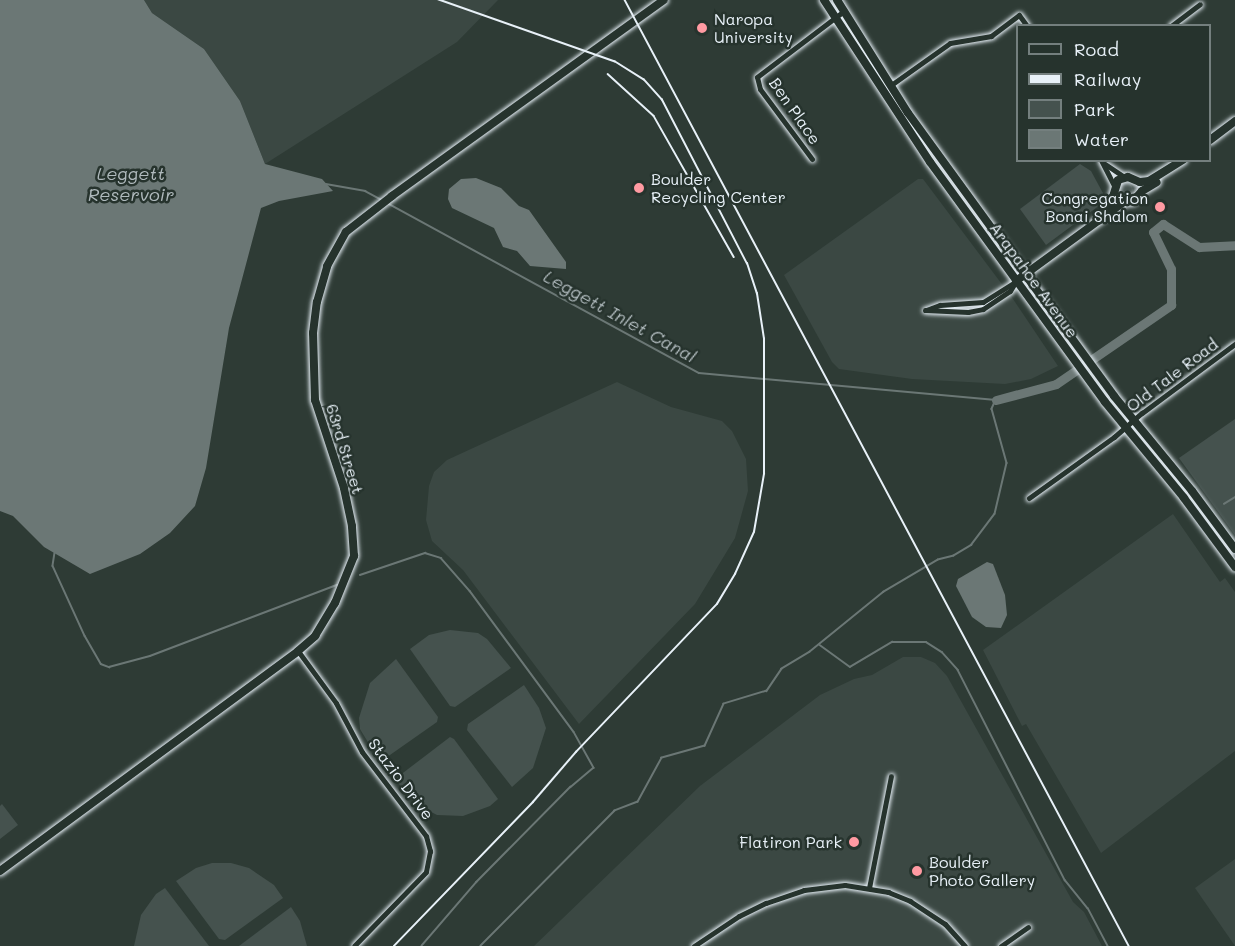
<!DOCTYPE html>
<html>
<head>
<meta charset="utf-8">
<style>
  body { margin:0 }
  #map { position:relative; width:1235px; height:946px; overflow:hidden; background:#2e3b35; font-family:Mali,sans-serif }
  div>[style] { position:absolute }
  [style*='--x'] { left:calc(var(--x)*1px); top:calc(var(--y)*1px); width:calc(var(--w)*1px); rotate:calc(var(--a)*1deg) }
  .built>* { inset:0; background:#3b4843 }
  .green>* { inset:0; background:#45524e }
  .round { border-radius:50% }
  .water>* { inset:0; background:#6b7775 }
  .stream>* { height:1.5px; margin:-0.75px; padding:0 0.75px; transform-origin:0.75px; border-radius:0.75px; background:#6b7775 }
  .river>* { height:9px; margin:-4.5px; padding:0 4.5px; transform-origin:4.5px; border-radius:4.5px; background:#6b7775 }
  .roads { filter:drop-shadow(0 0 2px #e8f1f8) drop-shadow(0 0 2px #e8f1f8) }
  .street>* { height:5px; margin:-2.5px; padding:0 2.5px; transform-origin:2.5px; border-radius:2.5px; background:#26332d }
  .secondary>* { height:8px; margin:-4px; padding:0 4px; transform-origin:4px; border-radius:4px; background:#26332d }
  .primary>* { height:8px; margin:-4px; padding:0 4px; transform-origin:4px; border-radius:4px; background:#26332d }
  .rail>* { height:1.5px; margin:-0.75px; padding:0 0.75px; transform-origin:0.75px; border-radius:0.75px; background:#e8f1f8 }
  .dots>* { width:16px; height:16px; translate:-50% -50%; box-sizing:border-box; border:3px solid #26332d; border-radius:50% }
  span { translate:-50% -50%; white-space:nowrap; text-align:center; line-height:1.15; -webkit-text-stroke:5px #26332d; paint-order:stroke }
  .poi-label { font-size:16px; color:#e8f1f8 }
  .left { translate:0 -50%; text-align:left }
  .right { translate:-100% -50%; text-align:right }
  .street-label { font-size:16px; color:#e8f1f8 }
  .water-label { font-size:18px; color:#b0babd; font-style:italic }
  .legend { position:absolute; left:1016px; top:24px; width:195px; height:138px; box-sizing:border-box; background:#26332d; border:2px solid #747f7e; margin:0; padding:8px 10px; list-style:none; font-size:18px; color:#e8f1f8 }
  .legend li { display:flex; align-items:center; gap:12px; height:30px }
  .legend b { width:30px; border:2px solid #747f7e }
</style>
</head>
<body>
<div id="map">
  <div class="built">
    <i style="clip-path:polygon(144px 0,498px 0,457px 42px,265px 164px,240px 101px,204px 49px,152px 13px)"></i>
    <i style="clip-path:polygon(918px 179px,923px 179px,1013px 299px,1058px 366px,1031px 379px,1005px 384px,912px 379px,839px 369px,832px 362px,784px 275px)"></i>
    <i style="clip-path:polygon(617px 382px,671px 407px,722px 421px,732px 431px,746px 459px,748px 491px,735px 538px,695px 604px,579px 724px,463px 570px,432px 541px,426px 520px,429px 486px,434px 472px,447px 460px)"></i>
    <i style="clip-path:polygon(1173px 514px,1220px 582px,1225px 578px,1235px 592px,1235px 751px,1101px 853px,1026px 724px,1022px 726px,983px 650px)"></i>
    <i style="clip-path:polygon(903px 657px,921px 657px,935px 663px,947px 676px,1073px 902px,1084px 912px,1102px 946px,534px 946px,700px 786px,820px 695px,854px 679px,872px 675px)"></i>
    <i style="clip-path:polygon(1235px 859px,1235px 946px,1195px 888px)"></i>
  </div>
  <div class="green">
    <i style="clip-path:polygon(1080px 164px,1091px 171px,1104px 195px,1104px 199px,1100px 205px,1046px 245px,1020px 209px)"></i>
    <i class="round" style="left:1119px;top:183px;width:14px;height:14px"></i>
    <i style="clip-path:polygon(1235px 419px,1235px 535px,1179px 458px)"></i>
    <i style="clip-path:polygon(450px 630px,478px 633px,487px 639px,511px 668px,455px 707px,450px 706px,410px 649px,429px 635px)"></i>
    <i style="clip-path:polygon(396px 659px,438px 717px,437px 722px,380px 762px,360px 729px,359px 718px,370px 683px)"></i>
    <i style="clip-path:polygon(524px 685px,539px 708px,546px 728px,533px 768px,512px 787px,467px 730px,468px 724px)"></i>
    <i style="clip-path:polygon(450px 737px,454px 739px,498px 799px,490px 806px,463px 816px,437px 815px,414px 803px,395px 779px)"></i>
    <i style="clip-path:polygon(2px 804px,18px 825px,0 839px,0 806px)"></i>
    <i style="clip-path:polygon(212px 863px,231px 863px,249px 868px,274px 885px,283px 898px,225px 940px,219px 939px,176px 881px,196px 868px)"></i>
    <i style="clip-path:polygon(165px 888px,209px 946px,134px 946px,141px 915px,156px 894px)"></i>
    <i style="clip-path:polygon(291px 907px,300px 921px,307px 946px,239px 946px)"></i>
  </div>
  <div class="water">
    <i style="clip-path:polygon(0 0,144px 0,152px 13px,204px 49px,240px 101px,265px 164px,322px 179px,333px 191px,279px 201px,261px 208px,229px 328px,206px 468px,195px 506px,170px 533px,140px 554px,90px 574px,44px 547px,13px 516px,0 511px)"></i>
    <i style="clip-path:polygon(476px 178px,501px 188px,519px 206px,529px 210px,566px 262px,566px 269px,530px 266px,517px 251px,503px 247px,494px 228px,452px 208px,448px 199px,449px 189px,461px 179px)"></i>
    <i style="clip-path:polygon(987px 562px,993px 564px,1005px 595px,1007px 615px,1001px 628px,986px 627px,972px 617px,956px 586px,958px 579px)"></i>
  </div>
  <div class="stream">
    <i style="--x:326;--y:184;--w:40;--a:10"></i>
    <i style="--x:365;--y:191;--w:19;--a:28"></i>
    <i style="--x:389;--y:204;--w:353;--a:28.6"></i>
    <i style="--x:699;--y:373;--w:298;--a:5.2"></i>
    <i style="--x:996;--y:400;--w:10;--a:114"></i>
    <i style="--x:992;--y:409;--w:56;--a:74.5"></i>
    <i style="--x:1007;--y:463;--w:52;--a:103.2"></i>
    <i style="--x:995;--y:514;--w:39;--a:127"></i>
    <i style="--x:972;--y:545;--w:21;--a:149"></i>
    <i style="--x:954;--y:556;--w:16;--a:166"></i>
    <i style="--x:938;--y:560;--w:63;--a:149.3"></i>
    <i style="--x:884;--y:592;--w:95;--a:141"></i>
    <i style="--x:810;--y:652;--w:33;--a:149"></i>
    <i style="--x:782;--y:669;--w:27;--a:124"></i>
    <i style="--x:767;--y:691;--w:45;--a:163.2"></i>
    <i style="--x:724;--y:704;--w:46;--a:114.3"></i>
    <i style="--x:705;--y:746;--w:45;--a:164.4"></i>
    <i style="--x:662;--y:758;--w:50;--a:118.6"></i>
    <i style="--x:638;--y:802;--w:25;--a:159"></i>
    <i style="--x:615;--y:811;--w:190;--a:134.8"></i>
    <i style="--x:1224;--y:504;--w:13;--a:-32"></i>
    <i style="--x:55;--y:553;--w:13;--a:99"></i>
    <i style="--x:53;--y:566;--w:77;--a:65.4"></i>
    <i style="--x:85;--y:636;--w:32;--a:60"></i>
    <i style="--x:101;--y:664;--w:9;--a:21"></i>
    <i style="--x:109;--y:667;--w:42;--a:-15"></i>
    <i style="--x:150;--y:656;--w:200;--a:-20.8"></i>
    <i style="--x:360;--y:575;--w:69;--a:-18.7"></i>
    <i style="--x:425;--y:553;--w:17;--a:17"></i>
    <i style="--x:441;--y:558;--w:44;--a:48.7"></i>
    <i style="--x:470;--y:591;--w:175;--a:53.6"></i>
    <i style="--x:574;--y:732;--w:41;--a:60.9"></i>
    <i style="--x:594;--y:768;--w:30;--a:140"></i>
    <i style="--x:571;--y:787;--w:134;--a:134.7"></i>
    <i style="--x:477;--y:882;--w:84;--a:130.7"></i>
    <i style="--x:820;--y:645;--w:37;--a:36"></i>
    <i style="--x:850;--y:667;--w:49;--a:-30.8"></i>
    <i style="--x:892;--y:642;--w:34;--a:0"></i>
    <i style="--x:926;--y:642;--w:19;--a:32"></i>
    <i style="--x:942;--y:652;--w:24;--a:48"></i>
    <i style="--x:958;--y:670;--w:236;--a:63"></i>
    <i style="--x:1065;--y:880;--w:36;--a:51"></i>
    <i style="--x:1088;--y:908;--w:43;--a:62.2"></i>
  </div>
  <div class="river">
    <i style="--x:996;--y:400;--w:62;--a:-14.9"></i>
    <i style="--x:1056;--y:384;--w:140;--a:-34.5"></i>
    <i style="--x:1171;--y:305;--w:36;--a:-90"></i>
    <i style="--x:1171;--y:269;--w:41;--a:-115.9"></i>
    <i style="--x:1153;--y:232;--w:13;--a:-39"></i>
    <i style="--x:1163;--y:224;--w:43;--a:32.6"></i>
    <i style="--x:1199;--y:247;--w:36;--a:-3"></i>
  </div>
  <div class="roads">
    <div class="street">
      <i style="--x:1171;--y:26;--w:36;--a:-37"></i>
      <i style="--x:891;--y:85;--w:72;--a:-35.4"></i>
      <i style="--x:950;--y:43;--w:42;--a:-9.7"></i>
      <i style="--x:991;--y:36;--w:35;--a:-37"></i>
      <i style="--x:1019;--y:15;--w:14;--a:54"></i>
      <i style="--x:812;--y:159;--w:87;--a:-126.6"></i>
      <i style="--x:760;--y:89;--w:12;--a:-104"></i>
      <i style="--x:757;--y:77;--w:109;--a:-37.2"></i>
      <i style="--x:1101;--y:160;--w:29;--a:63"></i>
      <i style="--x:1105;--y:164;--w:23;--a:34"></i>
      <i style="--x:925;--y:310;--w:43;--a:2.7"></i>
      <i style="--x:968;--y:312;--w:15;--a:-11"></i>
      <i style="--x:983;--y:309;--w:32;--a:-34"></i>
      <i style="--x:1010;--y:291;--w:12;--a:-59"></i>
      <i style="--x:926;--y:310;--w:15;--a:-20"></i>
      <i style="--x:940;--y:305;--w:43;--a:-4"></i>
      <i style="--x:983;--y:302;--w:38;--a:-32"></i>
      <i style="--x:1029;--y:498;--w:105;--a:-35.7"></i>
      <i style="--x:1114;--y:437;--w:37;--a:-41"></i>
      <i style="--x:1142;--y:413;--w:116;--a:-36.6"></i>
      <i style="--x:298;--y:651;--w:64;--a:53.8"></i>
      <i style="--x:336;--y:703;--w:55;--a:62"></i>
      <i style="--x:362;--y:752;--w:106;--a:52.7"></i>
      <i style="--x:426;--y:836;--w:16;--a:75"></i>
      <i style="--x:430;--y:851;--w:21;--a:101"></i>
      <i style="--x:426;--y:872;--w:103;--a:134.2"></i>
      <i style="--x:869;--y:888;--w:114;--a:-78.9"></i>
      <i style="--x:694;--y:946;--w:54;--a:-33.7"></i>
      <i style="--x:739;--y:916;--w:30;--a:-26"></i>
      <i style="--x:766;--y:903;--w:40;--a:-18.9"></i>
      <i style="--x:804;--y:890;--w:41;--a:-7"></i>
      <i style="--x:845;--y:885;--w:44;--a:9.2"></i>
      <i style="--x:888;--y:892;--w:24;--a:22"></i>
      <i style="--x:910;--y:901;--w:42;--a:33.3"></i>
      <i style="--x:945;--y:924;--w:30;--a:48"></i>
      <i style="--x:1001;--y:946;--w:33;--a:-35"></i>
    </div>
    <div class="secondary">
      <i style="--x:1210;--y:140;--w:31;--a:-37"></i>
      <i style="--x:1122;--y:202;--w:11;--a:-5"></i>
      <i style="--x:1133;--y:201;--w:13;--a:-48"></i>
      <i style="--x:1142;--y:191;--w:17;--a:-31"></i>
      <i style="--x:1108;--y:213;--w:34;--a:-73"></i>
      <i style="--x:1118;--y:180;--w:10;--a:-17"></i>
      <i style="--x:1128;--y:177;--w:13;--a:23"></i>
      <i style="--x:1140;--y:182;--w:9;--a:-6"></i>
      <i style="--x:1149;--y:181;--w:40;--a:-32"></i>
      <i style="--x:1016;--y:281;--w:134;--a:-36.2"></i>
      <i style="--x:0;--y:871;--w:370;--a:-36.4"></i>
      <i style="--x:298;--y:651;--w:23;--a:-41"></i>
      <i style="--x:315;--y:636;--w:39;--a:-59"></i>
      <i style="--x:335;--y:603;--w:51;--a:-68"></i>
      <i style="--x:354;--y:556;--w:30;--a:-94"></i>
      <i style="--x:352;--y:526;--w:39;--a:-102"></i>
      <i style="--x:344;--y:488;--w:93;--a:-108.2"></i>
      <i style="--x:315;--y:400;--w:67;--a:-91.7"></i>
      <i style="--x:313;--y:333;--w:31;--a:-83"></i>
      <i style="--x:317;--y:302;--w:37;--a:-74"></i>
      <i style="--x:327;--y:266;--w:39;--a:-61"></i>
      <i style="--x:346;--y:232;--w:58;--a:-38"></i>
      <i style="--x:392;--y:196;--w:335;--a:-35.8"></i>
    </div>
    <div class="primary">
      <i style="--x:824;--y:0;--w:194;--a:56.8"></i>
      <i style="--x:930;--y:162;--w:297;--a:53.9"></i>
      <i style="--x:1105;--y:402;--w:124;--a:50.5"></i>
      <i style="--x:1184;--y:498;--w:86;--a:53.5"></i>
      <i style="--x:837;--y:0;--w:133;--a:57.9"></i>
      <i style="--x:908;--y:113;--w:189;--a:54"></i>
      <i style="--x:1019;--y:266;--w:161;--a:53.8"></i>
      <i style="--x:1114;--y:396;--w:123;--a:50.6"></i>
      <i style="--x:1192;--y:491;--w:72;--a:53.4"></i>
    </div>
  </div>
  <div class="rail">
    <i style="--x:625;--y:0;--w:1072;--a:61.95"></i>
    <i style="--x:608;--y:74;--w:62;--a:42.4"></i>
    <i style="--x:654;--y:116;--w:162;--a:60.4"></i>
    <i style="--x:394;--y:946;--w:200;--a:-46"></i>
    <i style="--x:533;--y:802;--w:66;--a:-49.3"></i>
    <i style="--x:576;--y:752;--w:204;--a:-46.4"></i>
    <i style="--x:717;--y:604;--w:35;--a:-59"></i>
    <i style="--x:735;--y:574;--w:46;--a:-65.7"></i>
    <i style="--x:754;--y:532;--w:59;--a:-80.2"></i>
    <i style="--x:764;--y:474;--w:135;--a:-90"></i>
    <i style="--x:764;--y:339;--w:46;--a:-98.8"></i>
    <i style="--x:757;--y:294;--w:32;--a:-108"></i>
    <i style="--x:747;--y:264;--w:185;--a:-117.4"></i>
    <i style="--x:662;--y:100;--w:27;--a:-132"></i>
    <i style="--x:644;--y:80;--w:34;--a:-148"></i>
    <i style="--x:615;--y:62;--w:187;--a:-160.6"></i>
  </div>
  <div class="dots">
    <i style="left:702px;top:28px;background:#ff9aa2"></i>
    <i style="left:639px;top:188px;background:#ff9aa2"></i>
    <i style="left:1160px;top:207px;background:#ff9aa2"></i>
    <i style="left:854px;top:842px;background:#ff9aa2"></i>
    <i style="left:917px;top:871px;background:#ff9aa2"></i>
  </div>
  <div class="poi-label">
    <span class="left" style="left:714px;top:28px">Naropa<br>University</span>
    <span class="left" style="left:651px;top:188px">Boulder<br>Recycling Center</span>
    <span class="right" style="left:1148px;top:207px">Congregation<br>Bonai Shalom</span>
    <span class="right" style="left:842px;top:842px">Flatiron Park</span>
    <span class="left" style="left:929px;top:871px">Boulder<br>Photo Gallery</span>
  </div>
  <div class="street-label">
    <span style="left:795px;top:111px;rotate:55deg">Ben Place</span>
    <span style="left:1034px;top:280px;rotate:54deg">Arapahoe Avenue</span>
    <span style="left:1172px;top:375px;rotate:-37deg">Old Tale Road</span>
    <span style="left:345px;top:449px;rotate:73deg">63rd Street</span>
    <span style="left:401px;top:779px;rotate:53deg">Stazio Drive</span>
  </div>
  <div class="water-label">
    <span style="left:131px;top:184px">Leggett<br>Reservoir</span>
    <span style="left:620px;top:316px;rotate:29deg">Leggett Inlet Canal</span>
  </div>
  <ul class="legend">
  <li><b style="height:8px;background:#26332d"></b>Road</li>
  <li><b style="height:8px;background:#e8f1f8"></b>Railway</li>
  <li><b style="height:16px;background:#45524e"></b>Park</li>
  <li><b style="height:16px;background:#6b7775"></b>Water</li>
  </ul>
</div>
</body>
</html>
